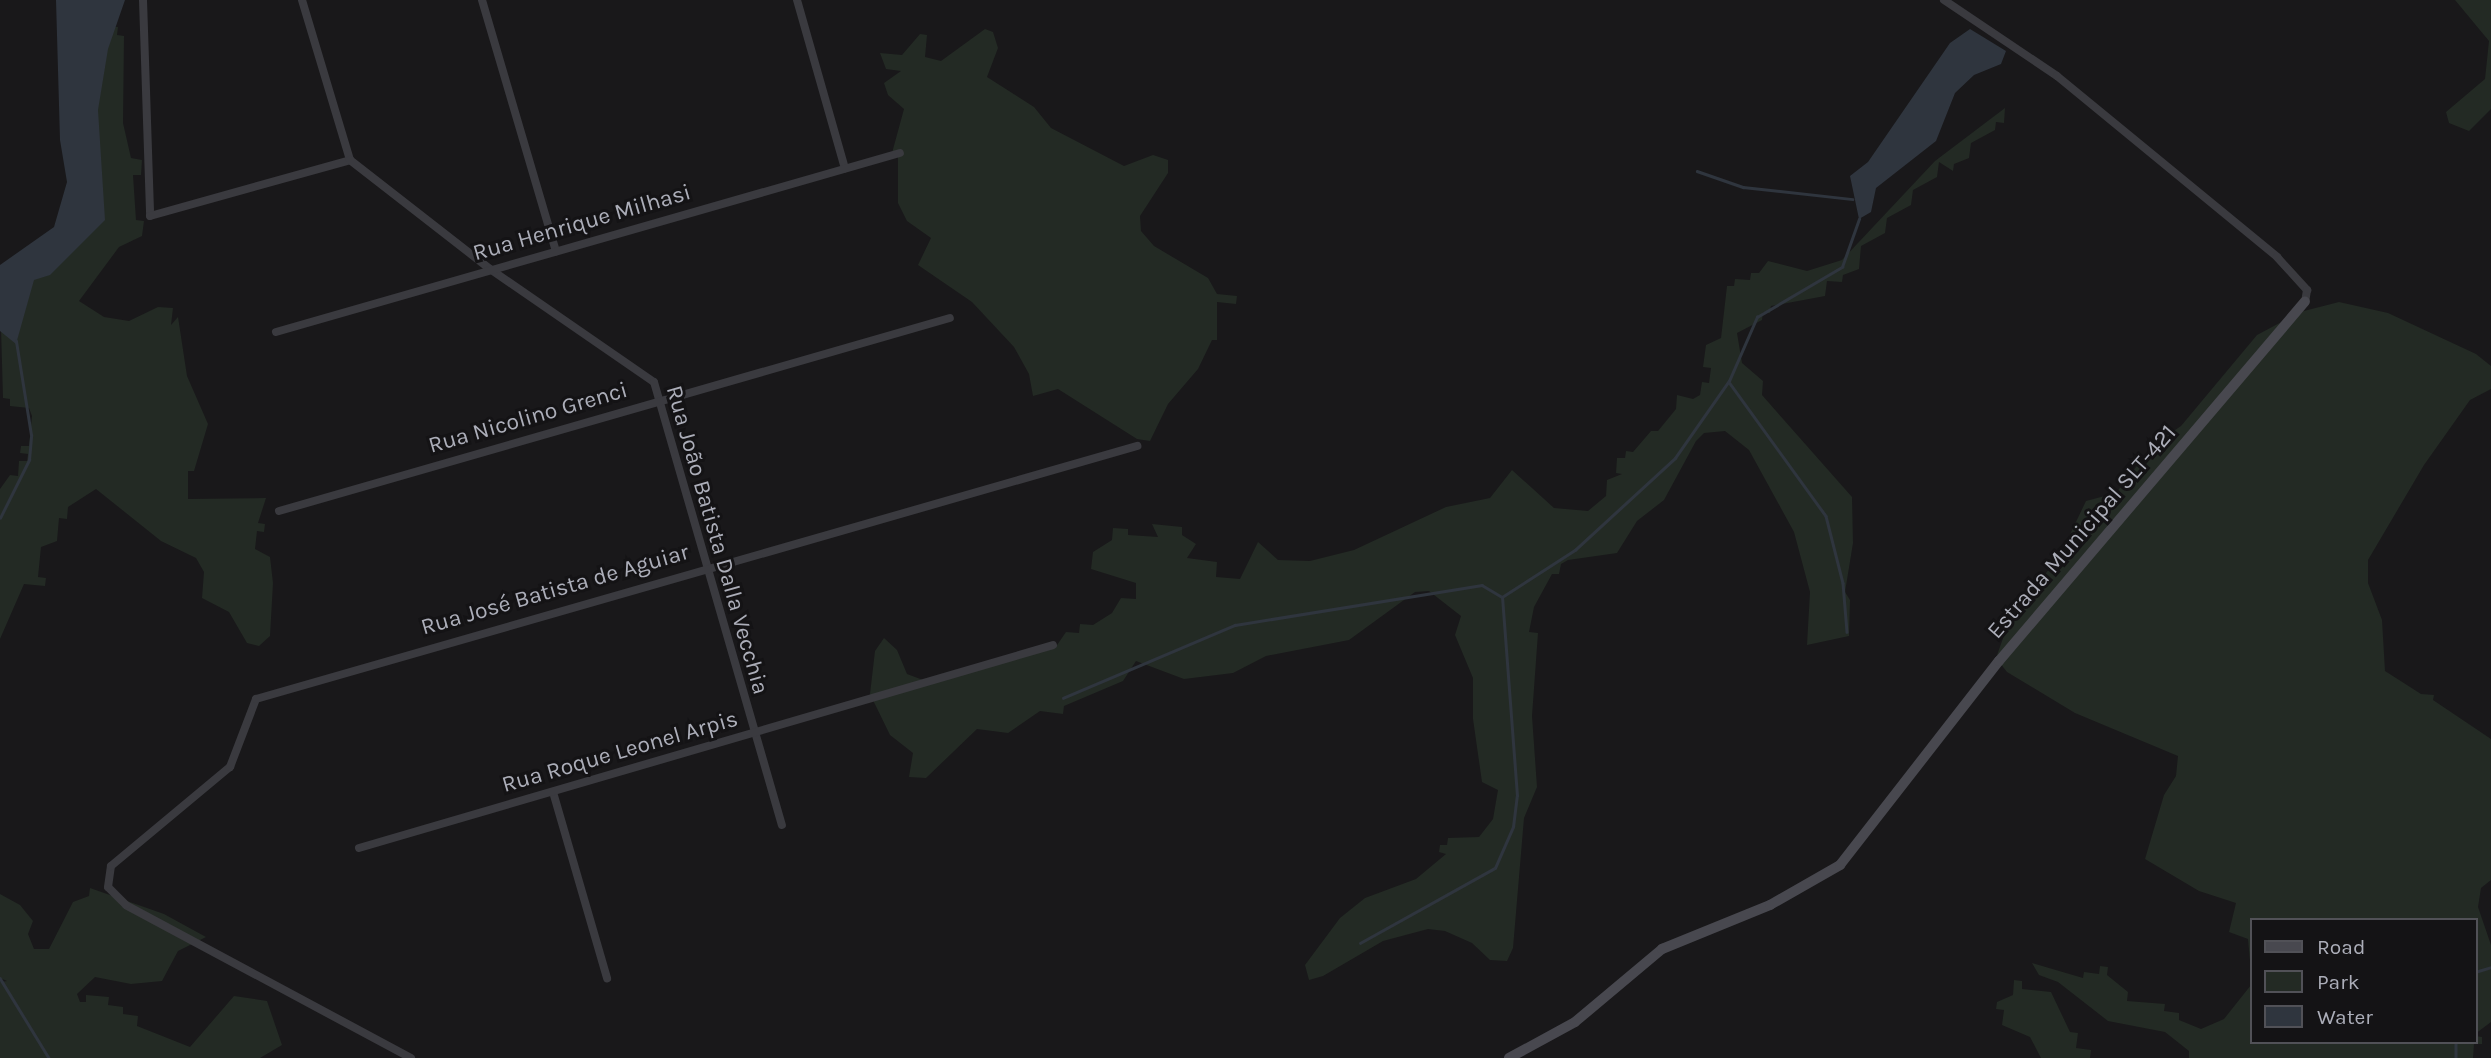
<!DOCTYPE html>
<html>
<head>
<meta charset="utf-8">
<style>
  body { margin:0 }
  #map { position:relative; width:2491px; height:1058px; overflow:hidden; background:#19181a; font-family:Karla,sans-serif }
  div>[style] { position:absolute }
  [style*='--x'] { left:calc(var(--x)*1px); top:calc(var(--y)*1px); width:calc(var(--w)*1px); rotate:calc(var(--a)*1deg) }
  .green>* { inset:0; background:#232a24 }
  .water>* { inset:0; background:#2f353e }
  .stream>* { height:2.5px; margin:-1.25px; padding:0 1.25px; transform-origin:1.25px; border-radius:1.25px; background:#2f353e }
  .street>* { height:8px; margin:-4px; padding:0 4px; transform-origin:4px; border-radius:4px; background:#3a3a3f }
  .secondary>* { height:10px; margin:-5px; padding:0 5px; transform-origin:5px; border-radius:5px; background:#48484f }
  span { translate:-50% -50%; white-space:nowrap; text-align:center; line-height:1.15; -webkit-text-stroke:6px #141315; paint-order:stroke }
  .street-label { font-size:23px; color:#acaeb9 }
  .legend { position:absolute; left:2250px; top:918px; width:228px; height:126px; box-sizing:border-box; background:#141315; border:2px solid #515157; margin:0; padding:9px 12px; list-style:none; font-size:21px; color:#acaeb9 }
  .legend li { display:flex; align-items:center; gap:14px; height:35px }
  .legend b { width:35px; border:2px solid #515157 }
</style>
</head>
<body>
<div id="map">
  <div class="green">
    <i style="clip-path:polygon(2455px 0,2491px 0,2491px 109px,2469px 131px,2449px 123px,2446px 112px,2485px 79px,2489px 41px)"></i>
    <i style="clip-path:polygon(103px 26px,118px 27px,117px 35px,124px 36px,123px 123px,131px 158px,142px 160px,141px 175px,133px 175px,136px 220px,144px 221px,142px 236px,119px 247px,79px 301px,104px 317px,129px 321px,158px 307px,173px 308px,171px 325px,178px 317px,187px 376px,208px 424px,194px 471px,188px 471px,188px 499px,266px 498px,258px 523px,265px 524px,264px 532px,257px 531px,255px 549px,270px 557px,273px 583px,270px 636px,259px 646px,247px 643px,229px 612px,202px 598px,204px 572px,196px 558px,161px 541px,96px 489px,68px 507px,67px 519px,59px 518px,57px 541px,41px 547px,38px 577px,46px 578px,45px 586px,24px 584px,0 639px,0 489px,10px 475px,18px 476px,19px 461px,27px 461px,28px 454px,20px 453px,21px 446px,29px 446px,32px 416px,29px 408px,10px 406px,10px 399px,3px 398px,0 294px,56px 252px)"></i>
    <i style="clip-path:polygon(985px 29px,993px 32px,998px 48px,987px 77px,1034px 107px,1051px 128px,1124px 166px,1153px 155px,1168px 160px,1168px 173px,1140px 216px,1141px 231px,1154px 246px,1208px 278px,1217px 294px,1237px 296px,1236px 304px,1217px 302px,1217px 340px,1212px 340px,1198px 369px,1168px 404px,1150px 441px,1137px 439px,1058px 389px,1033px 396px,1029px 374px,1014px 347px,972px 302px,918px 265px,931px 238px,907px 221px,898px 203px,898px 157px,892px 153px,904px 109px,888px 95px,884px 83px,901px 71px,886px 69px,880px 53px,902px 55px,920px 34px,927px 35px,925px 57px,941px 61px)"></i>
    <i style="clip-path:polygon(2005px 108px,2004px 123px,1996px 122px,1995px 130px,1971px 143px,1969px 158px,1954px 164px,1953px 171px,1939px 162px,1937px 177px,1913px 190px,1911px 205px,1887px 218px,1885px 233px,1861px 246px,1859px 269px,1843px 275px,1842px 282px,1827px 281px,1825px 296px,1771px 306px,1770px 313px,1763px 312px,1762px 320px,1737px 333px,1742px 363px,1763px 381px,1762px 395px,1852px 497px,1853px 543px,1845px 592px,1850px 600px,1849px 636px,1807px 645px,1810px 592px,1794px 532px,1749px 450px,1725px 431px,1704px 433px,1696px 441px,1664px 500px,1637px 521px,1617px 553px,1568px 560px,1561px 564px,1559px 574px,1552px 574px,1534px 607px,1529px 632px,1538px 633px,1532px 716px,1537px 787px,1524px 818px,1513px 948px,1507px 961px,1490px 960px,1472px 943px,1445px 931px,1428px 929px,1383px 941px,1323px 976px,1309px 980px,1305px 965px,1340px 918px,1365px 898px,1416px 879px,1446px 854px,1439px 852px,1440px 845px,1447px 845px,1448px 838px,1479px 837px,1493px 819px,1498px 790px,1482px 782px,1473px 719px,1473px 678px,1455px 635px,1461px 616px,1429px 591px,1415px 592px,1349px 640px,1266px 656px,1233px 673px,1184px 679px,1136px 661px,1123px 681px,1064px 706px,1063px 714px,1040px 711px,1008px 733px,977px 729px,926px 778px,909px 777px,913px 753px,890px 735px,870px 694px,875px 651px,884px 638px,897px 650px,907px 674px,923px 680px,1055px 648px,1066px 632px,1079px 633px,1080px 624px,1093px 625px,1112px 613px,1121px 598px,1136px 599px,1136px 583px,1091px 569px,1093px 552px,1112px 540px,1113px 528px,1128px 529px,1128px 535px,1158px 537px,1152px 524px,1182px 527px,1182px 535px,1196px 544px,1187px 558px,1217px 562px,1216px 577px,1240px 579px,1258px 542px,1278px 560px,1310px 561px,1354px 550px,1446px 507px,1490px 498px,1512px 470px,1554px 508px,1588px 511px,1606px 496px,1607px 480px,1622px 474px,1616px 473px,1617px 458px,1625px 458px,1626px 451px,1633px 452px,1651px 431px,1658px 431px,1676px 409px,1677px 395px,1693px 399px,1700px 395px,1702px 382px,1709px 383px,1711px 368px,1703px 367px,1706px 345px,1721px 338px,1727px 286px,1734px 286px,1735px 279px,1750px 280px,1751px 273px,1759px 273px,1768px 261px,1807px 271px,1842px 260px,1935px 161px)"></i>
    <i style="clip-path:polygon(2339px 302px,2388px 313px,2476px 354px,2491px 366px,2491px 389px,2470px 400px,2424px 465px,2368px 560px,2368px 583px,2382px 620px,2385px 671px,2421px 694px,2434px 695px,2433px 700px,2491px 739px,2491px 880px,2481px 888px,2478px 907px,2491px 945px,2491px 1022px,2475px 1034px,2475px 920px,2251px 920px,2251px 972px,2248px 939px,2229px 932px,2236px 903px,2199px 891px,2145px 859px,2164px 795px,2176px 776px,2178px 756px,2075px 713px,2007px 672px,1996px 658px,2007px 627px,2062px 551px,2086px 501px,2116px 493px,2153px 445px,2181px 426px,2257px 335px,2300px 312px)"></i>
    <i style="clip-path:polygon(90px 888px,164px 914px,206px 937px,178px 951px,162px 981px,131px 984px,95px 977px,77px 994px,80px 1002px,86px 1002px,86px 995px,109px 997px,108px 1005px,123px 1007px,123px 1014px,138px 1016px,137px 1026px,190px 1047px,234px 996px,267px 1001px,282px 1045px,260px 1058px,0 1058px,0 982px,7px 981px,0 978px,0 894px,20px 905px,33px 921px,28px 934px,34px 949px,49px 949px,73px 902px,89px 896px)"></i>
    <i style="clip-path:polygon(2032px 963px,2083px 978px,2084px 972px,2099px 974px,2100px 966px,2108px 967px,2107px 975px,2128px 992px,2127px 1001px,2165px 1004px,2164px 1011px,2179px 1013px,2179px 1020px,2201px 1029px,2224px 1019px,2251px 985px,2251px 1042px,2475px 1042px,2475px 1036px,2482px 1037px,2482px 1044px,2474px 1044px,2473px 1058px,2189px 1058px,2189px 1051px,2165px 1032px,2108px 1021px,2058px 982px,2039px 975px)"></i>
    <i style="clip-path:polygon(2014px 980px,2022px 981px,2022px 989px,2051px 992px,2070px 1032px,2078px 1033px,2076px 1048px,2091px 1050px,2090px 1058px,2041px 1058px,2030px 1037px,2002px 1025px,2004px 1010px,1996px 1009px,1997px 1002px,2013px 995px)"></i>
  </div>
  <div class="water">
    <i style="clip-path:polygon(56px 0,125px 0,108px 49px,98px 110px,105px 220px,50px 275px,34px 280px,16px 344px,0 331px,0 265px,54px 227px,67px 182px,60px 140px)"></i>
    <i style="clip-path:polygon(1970px 29px,2006px 51px,2001px 64px,1974px 75px,1955px 93px,1936px 141px,1876px 188px,1871px 212px,1859px 219px,1850px 176px,1868px 162px,1950px 43px)"></i>
  </div>
  <div class="stream">
    <i style="--x:1697;--y:171;--w:49;--a:19.2"></i>
    <i style="--x:1743;--y:187;--w:110;--a:6.3"></i>
    <i style="--x:1729;--y:382;--w:165;--a:54.1"></i>
    <i style="--x:1826;--y:516;--w:69;--a:75.8"></i>
    <i style="--x:1843;--y:583;--w:49;--a:85.3"></i>
    <i style="--x:0;--y:518;--w:65;--a:-63.4"></i>
    <i style="--x:29;--y:460;--w:25;--a:-85"></i>
    <i style="--x:31;--y:435;--w:95;--a:-99.1"></i>
    <i style="--x:1063;--y:698;--w:187;--a:-23"></i>
    <i style="--x:1235;--y:625;--w:250;--a:-9.2"></i>
    <i style="--x:1482;--y:585;--w:23;--a:31"></i>
    <i style="--x:1502;--y:597;--w:87;--a:-32.8"></i>
    <i style="--x:1575;--y:550;--w:136;--a:-42.6"></i>
    <i style="--x:1675;--y:458;--w:94;--a:-55"></i>
    <i style="--x:1729;--y:381;--w:70;--a:-66.4"></i>
    <i style="--x:1757;--y:317;--w:99;--a:-30.5"></i>
    <i style="--x:1842;--y:267;--w:51;--a:-70.5"></i>
    <i style="--x:1360;--y:943;--w:154;--a:-29.1"></i>
    <i style="--x:1495;--y:868;--w:45;--a:-66.3"></i>
    <i style="--x:1513;--y:827;--w:31;--a:-83"></i>
    <i style="--x:1517;--y:796;--w:199;--a:-94.3"></i>
    <i style="--x:2475;--y:972;--w:17;--a:-17"></i>
    <i style="--x:0;--y:978;--w:94;--a:58.5"></i>
    <i style="--x:2456;--y:1042;--w:16;--a:90"></i>
  </div>
  <div class="street">
    <i style="--x:143;--y:0;--w:216;--a:88.1"></i>
    <i style="--x:150;--y:216;--w:208;--a:-15.6"></i>
    <i style="--x:302;--y:0;--w:167;--a:73.3"></i>
    <i style="--x:350;--y:160;--w:177;--a:37.9"></i>
    <i style="--x:490;--y:269;--w:199;--a:34.6"></i>
    <i style="--x:654;--y:382;--w:461;--a:73.9"></i>
    <i style="--x:482;--y:0;--w:262;--a:73.6"></i>
    <i style="--x:797;--y:0;--w:175;--a:74.1"></i>
    <i style="--x:1944;--y:0;--w:136;--a:33.9"></i>
    <i style="--x:2057;--y:76;--w:285;--a:39.4"></i>
    <i style="--x:2277;--y:257;--w:45;--a:47.7"></i>
    <i style="--x:2307;--y:290;--w:12;--a:99"></i>
    <i style="--x:276;--y:332;--w:649;--a:-16.01"></i>
    <i style="--x:279;--y:511;--w:698;--a:-16.05"></i>
    <i style="--x:553;--y:792;--w:194;--a:73.8"></i>
    <i style="--x:359;--y:848;--w:723;--a:-16.3"></i>
    <i style="--x:411;--y:1058;--w:323;--a:-151.8"></i>
    <i style="--x:126;--y:905;--w:25;--a:-135"></i>
    <i style="--x:108;--y:887;--w:21;--a:-82"></i>
    <i style="--x:111;--y:866;--w:155;--a:-39.8"></i>
    <i style="--x:230;--y:767;--w:73;--a:-69.1"></i>
    <i style="--x:256;--y:699;--w:917;--a:-16.02"></i>
  </div>
  <div class="secondary">
    <i style="--x:1509;--y:1058;--w:75;--a:-28.6"></i>
    <i style="--x:1575;--y:1022;--w:114;--a:-40"></i>
    <i style="--x:1662;--y:949;--w:117;--a:-22.2"></i>
    <i style="--x:1770;--y:905;--w:81;--a:-29.7"></i>
    <i style="--x:1840;--y:865;--w:259;--a:-52.1"></i>
    <i style="--x:1999;--y:661;--w:472;--a:-49.6"></i>
  </div>
  <div class="street-label">
    <span style="left:582px;top:223px;rotate:-16deg">Rua Henrique Milhasi</span>
    <span style="left:528px;top:418px;rotate:-16deg">Rua Nicolino Grenci</span>
    <span style="left:2082px;top:532px;rotate:-49deg">Estrada Municipal SLT-421</span>
    <span style="left:717px;top:540px;rotate:74deg">Rua João Batista Dalla Vecchia</span>
    <span style="left:555px;top:590px;rotate:-16deg">Rua José Batista de Aguiar</span>
    <span style="left:620px;top:752px;rotate:-16deg">Rua Roque Leonel Arpis</span>
  </div>
  <ul class="legend">
  <li><b style="height:9px;background:#48484f"></b>Road</li>
  <li><b style="height:19px;background:#232a24"></b>Park</li>
  <li><b style="height:19px;background:#2f353e"></b>Water</li>
  </ul>
</div>
</body>
</html>
